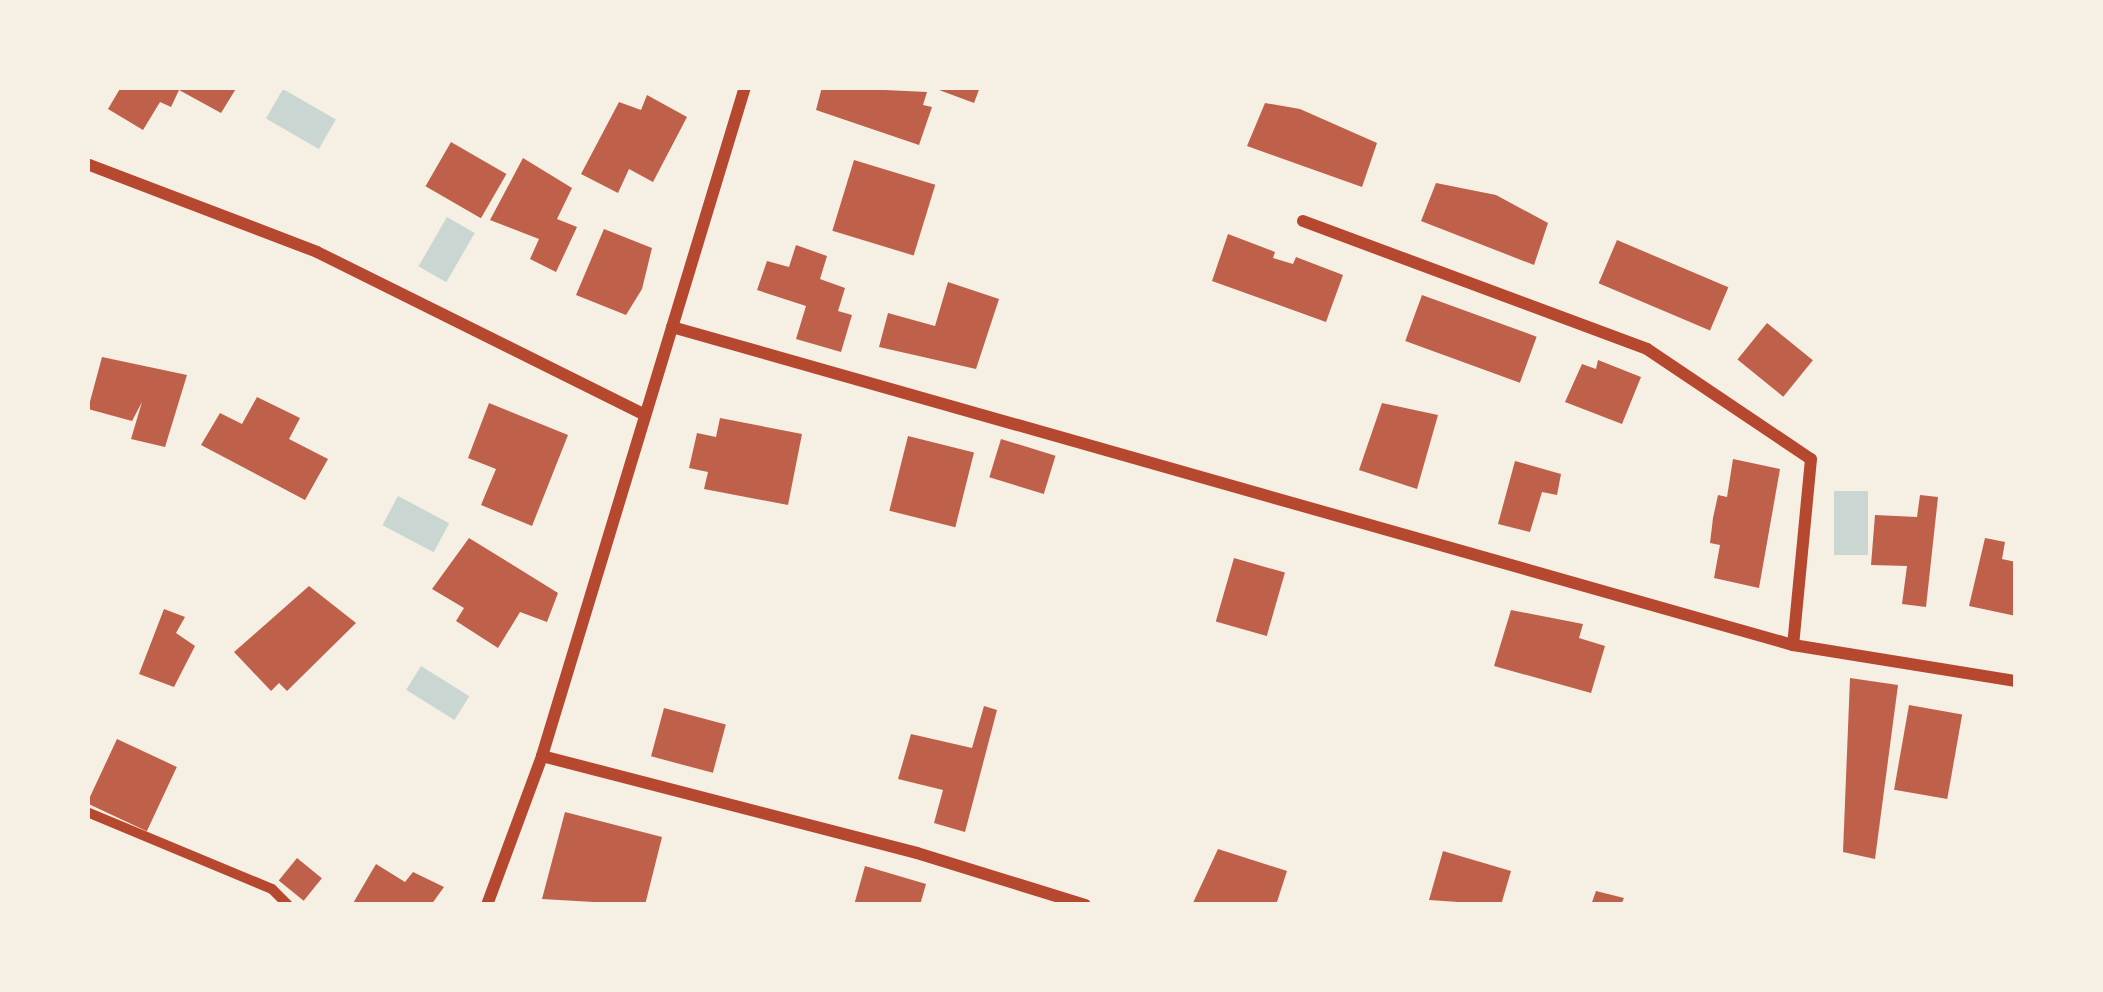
<!DOCTYPE html>
<html>
<head>
<meta charset="utf-8">
<style>
  body { margin:0 }
  #map { position:relative; width:2103px; height:992px; overflow:hidden; background:#f6efe4; font-family:"Asap Condensed",sans-serif }
  div>[style] { position:absolute }
  [style*='--x'] { left:calc(var(--x)*1px); top:calc(var(--y)*1px); width:calc(var(--w)*1px); rotate:calc(var(--a)*1deg) }
  .water>* { inset:0; background:#c9d6d2; transform-origin:0 0 }
  .building>* { inset:0; background:#bf614a; transform-origin:0 0 }
  .pedestrian>* { height:10px; margin:-5px; padding:0 5px; transform-origin:5px; border-radius:5px; background:#b5482f }
  .minor>* { height:12px; margin:-6px; padding:0 6px; transform-origin:6px; border-radius:6px; background:#b5482f }
  span { translate:-50% -50%; white-space:nowrap; text-align:center; line-height:1.15; -webkit-text-stroke:9px #f6efe4; paint-order:stroke }
  .frame { position:absolute; inset:0; border:90px solid #f6efe4; pointer-events:none }
</style>
</head>
<body>
<div id="map">
  <div class="water">
    <i style="left:283px;top:89px;width:61px;height:34px;rotate:30deg"></i>
    <i style="left:447px;top:217px;width:32px;height:57px;rotate:30deg"></i>
    <i style="left:1834px;top:491px;width:34px;height:64px"></i>
    <i style="left:398px;top:496px;width:58px;height:33px;rotate:28deg"></i>
    <i style="left:421px;top:666px;width:57px;height:28px;rotate:32deg"></i>
  </div>
  <div class="building">
    <i style="clip-path:polygon(121px 87px,237px 87px,221px 113px,179px 90px,171px 107px,160px 102px,143px 130px,108px 109px)"></i>
    <i style="clip-path:polygon(822px 87px,927px 92px,923px 105px,932px 107px,919px 145px,816px 110px)"></i>
    <i style="clip-path:polygon(931px 87px,980px 87px,974px 103px)"></i>
    <i style="clip-path:polygon(647px 95px,687px 117px,653px 182px,629px 169px,618px 193px,581px 174px,619px 102px,641px 110px)"></i>
    <i style="clip-path:polygon(1265px 103px,1300px 109px,1377px 143px,1362px 187px,1247px 146px)"></i>
    <i style="left:451px;top:142px;width:64px;height:51px;rotate:30deg"></i>
    <i style="clip-path:polygon(523px 158px,572px 188px,557px 219px,577px 227px,556px 272px,530px 259px,539px 239px,490px 220px)"></i>
    <i style="left:854px;top:160px;width:85px;height:74px;rotate:17deg"></i>
    <i style="clip-path:polygon(1436px 183px,1496px 195px,1548px 223px,1534px 265px,1421px 221px)"></i>
    <i style="clip-path:polygon(604px 229px,652px 248px,642px 289px,626px 315px,576px 295px)"></i>
    <i style="clip-path:polygon(1228px 234px,1275px 252px,1273px 258px,1293px 264px,1296px 257px,1343px 275px,1326px 322px,1212px 281px)"></i>
    <i style="left:1617px;top:240px;width:121px;height:47px;rotate:23deg"></i>
    <i style="clip-path:polygon(796px 245px,827px 256px,820px 279px,845px 288px,838px 311px,852px 315px,841px 352px,796px 339px,806px 306px,757px 290px,767px 261px,789px 267px)"></i>
    <i style="clip-path:polygon(948px 282px,999px 299px,976px 369px,879px 347px,888px 313px,935px 326px)"></i>
    <i style="left:1422px;top:295px;width:122px;height:49px;rotate:20deg"></i>
    <i style="left:1767px;top:323px;width:59px;height:47px;rotate:39deg"></i>
    <i style="clip-path:polygon(102px 357px,187px 375px,165px 447px,131px 439px,142px 402px,132px 421px,88px 409px)"></i>
    <i style="clip-path:polygon(1598px 360px,1641px 377px,1622px 424px,1565px 402px,1582px 364px,1596px 369px)"></i>
    <i style="clip-path:polygon(257px 397px,300px 418px,289px 439px,328px 459px,305px 500px,201px 445px,220px 413px,242px 424px)"></i>
    <i style="clip-path:polygon(489px 403px,568px 435px,532px 526px,481px 505px,496px 469px,468px 458px)"></i>
    <i style="clip-path:polygon(1382px 403px,1438px 415px,1417px 489px,1359px 470px)"></i>
    <i style="clip-path:polygon(720px 418px,802px 434px,788px 505px,704px 489px,708px 472px,689px 468px,697px 433px,716px 437px)"></i>
    <i style="left:908px;top:436px;width:68px;height:77px;rotate:14deg"></i>
    <i style="left:1001px;top:439px;width:57px;height:40px;rotate:17deg"></i>
    <i style="clip-path:polygon(1733px 459px,1780px 469px,1759px 588px,1714px 578px,1720px 545px,1710px 543px,1713px 518px,1718px 495px,1727px 497px)"></i>
    <i style="clip-path:polygon(1515px 461px,1561px 474px,1557px 495px,1542px 492px,1530px 532px,1498px 524px)"></i>
    <i style="clip-path:polygon(1920px 495px,1938px 497px,1926px 607px,1902px 604px,1907px 566px,1871px 565px,1875px 515px,1917px 517px)"></i>
    <i style="clip-path:polygon(469px 538px,558px 593px,547px 622px,520px 612px,498px 648px,456px 621px,464px 608px,432px 589px)"></i>
    <i style="clip-path:polygon(1985px 538px,2005px 542px,2002px 559px,2016px 562px,2016px 616px,1969px 606px)"></i>
    <i style="left:1234px;top:558px;width:53px;height:66px;rotate:16deg"></i>
    <i style="clip-path:polygon(309px 586px,356px 623px,287px 691px,279px 683px,271px 691px,234px 652px)"></i>
    <i style="clip-path:polygon(164px 609px,185px 617px,176px 633px,195px 646px,174px 687px,139px 674px)"></i>
    <i style="clip-path:polygon(1511px 610px,1583px 624px,1579px 638px,1605px 646px,1591px 693px,1494px 666px)"></i>
    <i style="clip-path:polygon(1850px 678px,1898px 685px,1875px 859px,1843px 852px)"></i>
    <i style="left:1909px;top:705px;width:54px;height:86px;rotate:10deg"></i>
    <i style="clip-path:polygon(984px 706px,997px 710px,965px 832px,934px 823px,943px 790px,898px 779px,911px 734px,972px 748px)"></i>
    <i style="left:664px;top:708px;width:64px;height:50px;rotate:15deg"></i>
    <i style="left:117px;top:739px;width:66px;height:71px;rotate:25deg"></i>
    <i style="clip-path:polygon(565px 812px,662px 837px,645px 905px,542px 899px)"></i>
    <i style="clip-path:polygon(1218px 849px,1287px 871px,1276px 905px,1192px 905px)"></i>
    <i style="clip-path:polygon(1443px 851px,1511px 871px,1501px 905px,1429px 900px)"></i>
    <i style="left:297px;top:858px;width:32px;height:29px;rotate:39deg"></i>
    <i style="clip-path:polygon(376px 864px,405px 882px,413px 872px,444px 887px,431px 905px,352px 905px)"></i>
    <i style="clip-path:polygon(865px 866px,926px 884px,920px 905px,854px 905px)"></i>
    <i style="clip-path:polygon(1596px 891px,1624px 898px,1621px 905px,1591px 905px)"></i>
  </div>
  <div class="pedestrian">
    <i style="--x:87;--y:812;--w:200;--a:22.6"></i>
    <i style="--x:272;--y:889;--w:23;--a:45"></i>
  </div>
  <div class="minor">
    <i style="--x:87;--y:164;--w:246;--a:20.9"></i>
    <i style="--x:317;--y:252;--w:365;--a:26.4"></i>
    <i style="--x:1303;--y:221;--w:367;--a:20.4"></i>
    <i style="--x:1647;--y:349;--w:197;--a:33.9"></i>
    <i style="--x:1811;--y:459;--w:187;--a:95.5"></i>
    <i style="--x:672;--y:327;--w:1165;--a:15.84"></i>
    <i style="--x:1793;--y:645;--w:226;--a:9.2"></i>
    <i style="--x:542;--y:756;--w:387;--a:14.5"></i>
    <i style="--x:917;--y:853;--w:176;--a:17.2"></i>
    <i style="--x:487;--y:905;--w:159;--a:-69.7"></i>
    <i style="--x:542;--y:756;--w:699;--a:-73.12"></i>
  </div>
  <div class="frame"></div>
</div>
</body>
</html>
